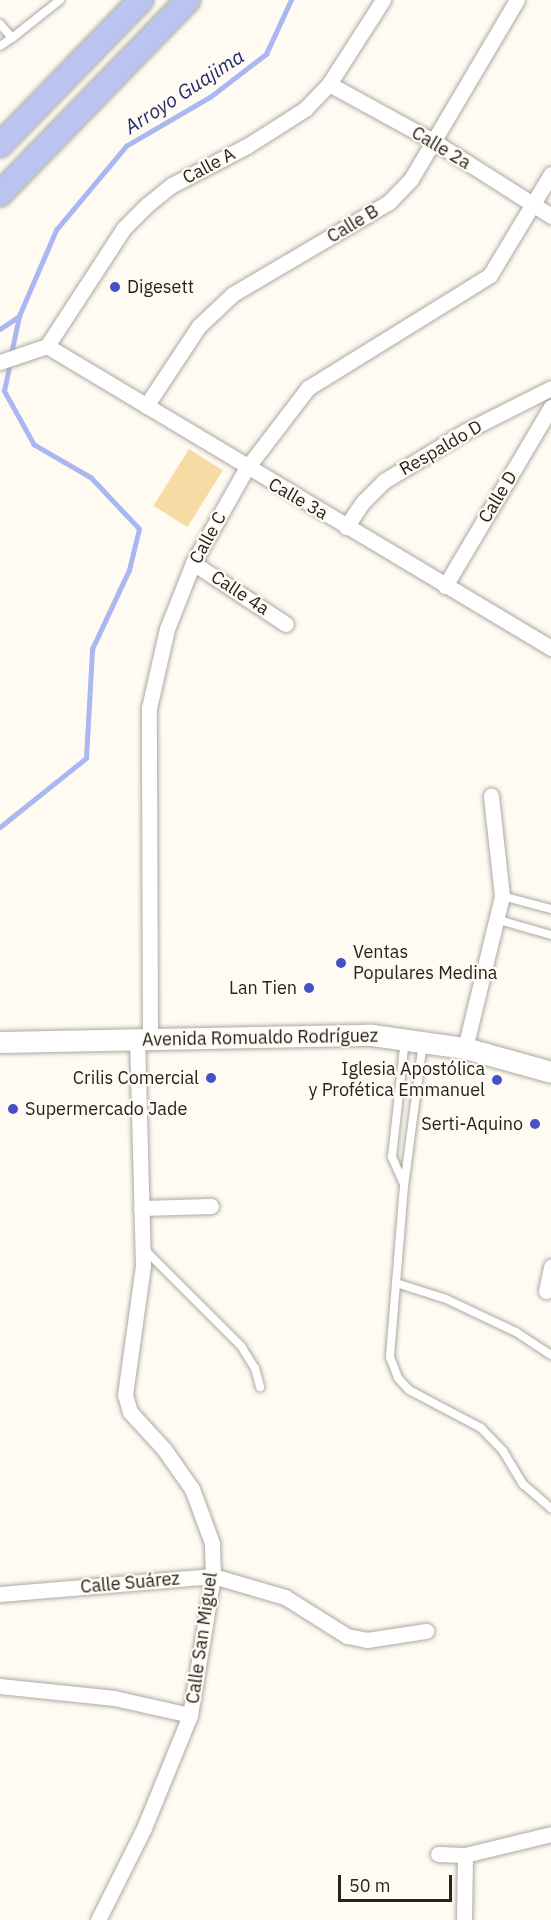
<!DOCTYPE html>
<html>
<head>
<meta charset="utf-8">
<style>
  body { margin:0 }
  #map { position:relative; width:551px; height:1920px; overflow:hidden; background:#fffbf3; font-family:"IBM Plex Sans",sans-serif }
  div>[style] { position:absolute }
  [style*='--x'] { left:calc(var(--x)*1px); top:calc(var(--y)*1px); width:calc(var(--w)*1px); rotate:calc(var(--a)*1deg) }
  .green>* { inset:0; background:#f6dba4; transform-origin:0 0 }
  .stream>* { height:4.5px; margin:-2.25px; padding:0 2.25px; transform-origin:2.25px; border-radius:2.25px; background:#aab7f1 }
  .roads { filter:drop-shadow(0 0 2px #aca9a2) drop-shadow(0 0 2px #aca9a2) }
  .lane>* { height:8px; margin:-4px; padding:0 4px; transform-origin:4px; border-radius:4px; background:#fff }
  .street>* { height:15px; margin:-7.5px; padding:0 7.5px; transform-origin:7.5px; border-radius:7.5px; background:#fff }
  .secondary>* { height:21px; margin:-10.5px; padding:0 10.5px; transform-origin:10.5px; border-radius:10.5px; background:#fff }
  .primary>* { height:24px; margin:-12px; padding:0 12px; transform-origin:12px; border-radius:12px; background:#bbc4ee }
  .dots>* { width:16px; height:16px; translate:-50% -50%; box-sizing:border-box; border:3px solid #fffbf3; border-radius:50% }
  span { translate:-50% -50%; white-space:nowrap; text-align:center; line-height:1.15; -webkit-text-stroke:4.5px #fffbf3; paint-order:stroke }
  .street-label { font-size:18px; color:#252320 }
  .poi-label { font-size:18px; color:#252320 }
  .left { translate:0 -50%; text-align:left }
  .right { translate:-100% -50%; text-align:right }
  .water-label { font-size:20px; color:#252b6d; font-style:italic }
  .scale { position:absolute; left:338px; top:1875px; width:114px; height:27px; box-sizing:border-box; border:3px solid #252320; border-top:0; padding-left:8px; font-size:18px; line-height:21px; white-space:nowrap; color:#252320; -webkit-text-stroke:4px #fffbf3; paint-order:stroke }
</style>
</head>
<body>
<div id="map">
  <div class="green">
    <i style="left:189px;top:449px;width:40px;height:67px;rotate:32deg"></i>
  </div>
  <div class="stream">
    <i style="--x:0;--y:329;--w:23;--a:-34"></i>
    <i style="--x:11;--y:354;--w:39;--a:-78"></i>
    <i style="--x:19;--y:316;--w:94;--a:-66.7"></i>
    <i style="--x:56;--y:230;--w:109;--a:-50.2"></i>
    <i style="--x:126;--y:146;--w:97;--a:-30.3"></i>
    <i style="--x:210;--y:97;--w:71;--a:-37.5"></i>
    <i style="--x:266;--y:54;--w:60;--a:-65.2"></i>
    <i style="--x:0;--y:827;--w:110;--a:-38.7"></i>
    <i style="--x:86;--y:758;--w:109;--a:-86.8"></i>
    <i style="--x:92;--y:649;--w:87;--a:-64.9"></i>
    <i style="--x:129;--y:570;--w:42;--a:-76.3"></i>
    <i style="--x:139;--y:529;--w:70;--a:-133.3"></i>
    <i style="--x:91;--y:478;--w:66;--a:-149.9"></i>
    <i style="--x:34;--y:445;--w:62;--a:-119.1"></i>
    <i style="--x:4;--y:391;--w:30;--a:-78"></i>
  </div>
  <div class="roads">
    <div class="lane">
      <i style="--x:0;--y:24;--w:18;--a:49"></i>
      <i style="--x:12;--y:38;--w:61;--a:-38.4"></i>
      <i style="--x:0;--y:46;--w:14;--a:-34"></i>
      <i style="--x:502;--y:896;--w:51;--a:14.9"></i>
      <i style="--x:499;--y:920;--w:54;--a:16.1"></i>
      <i style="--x:423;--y:1042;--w:145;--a:97.5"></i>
      <i style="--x:404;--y:1186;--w:172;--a:94.7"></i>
      <i style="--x:390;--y:1357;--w:22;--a:69"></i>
      <i style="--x:398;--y:1378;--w:16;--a:47"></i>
      <i style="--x:409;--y:1390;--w:81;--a:27.8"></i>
      <i style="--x:481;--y:1428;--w:32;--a:46"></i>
      <i style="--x:503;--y:1451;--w:39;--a:59"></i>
      <i style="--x:523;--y:1484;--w:37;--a:41"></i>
      <i style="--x:404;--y:1184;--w:30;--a:-114"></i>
      <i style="--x:392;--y:1157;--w:118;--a:-83.7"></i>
      <i style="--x:143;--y:1248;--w:139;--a:45"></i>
      <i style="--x:241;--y:1346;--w:26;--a:58"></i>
      <i style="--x:255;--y:1368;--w:20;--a:75"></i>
      <i style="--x:396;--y:1283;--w:52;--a:17.7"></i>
      <i style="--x:446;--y:1299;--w:77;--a:25.2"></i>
      <i style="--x:516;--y:1332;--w:42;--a:33.3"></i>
    </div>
    <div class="street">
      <i style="--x:329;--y:84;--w:121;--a:28.7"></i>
      <i style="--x:435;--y:142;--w:138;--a:32.5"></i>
      <i style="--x:47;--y:346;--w:588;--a:30.93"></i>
      <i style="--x:47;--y:346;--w:141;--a:-56.9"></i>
      <i style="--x:124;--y:228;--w:33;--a:-45"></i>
      <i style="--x:147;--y:205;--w:32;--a:-39"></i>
      <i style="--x:172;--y:185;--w:85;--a:-27.5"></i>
      <i style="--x:247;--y:146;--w:69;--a:-32.5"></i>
      <i style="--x:305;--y:109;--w:35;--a:-46"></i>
      <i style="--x:329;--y:84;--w:100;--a:-57.3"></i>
      <i style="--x:0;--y:362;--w:50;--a:-18.8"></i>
      <i style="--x:146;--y:406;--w:96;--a:-56.5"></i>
      <i style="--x:199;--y:326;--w:47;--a:-43.3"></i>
      <i style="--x:233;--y:294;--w:181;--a:-30.5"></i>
      <i style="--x:389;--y:202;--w:32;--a:-46"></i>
      <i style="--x:411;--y:179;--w:208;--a:-59.4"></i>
      <i style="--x:346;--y:527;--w:30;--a:-56"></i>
      <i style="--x:363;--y:502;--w:30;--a:-45"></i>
      <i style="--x:384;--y:481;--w:94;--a:-31.5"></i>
      <i style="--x:464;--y:432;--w:97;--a:-26.8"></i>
      <i style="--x:193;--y:563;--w:111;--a:33.3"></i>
      <i style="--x:445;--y:586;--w:208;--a:-59.4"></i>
      <i style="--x:150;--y:1040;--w:332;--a:-90.2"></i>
      <i style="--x:149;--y:708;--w:81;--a:-77.2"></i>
      <i style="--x:167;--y:629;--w:71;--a:-68.5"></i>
      <i style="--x:193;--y:563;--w:108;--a:-60.6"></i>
      <i style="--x:246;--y:469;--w:102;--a:-52.6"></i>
      <i style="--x:308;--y:388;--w:214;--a:-31.8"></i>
      <i style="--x:490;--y:275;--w:118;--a:-58.9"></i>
      <i style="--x:465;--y:1048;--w:156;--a:-76.3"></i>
      <i style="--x:502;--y:896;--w:101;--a:-96.3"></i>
      <i style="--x:141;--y:1208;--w:70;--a:-1.6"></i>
      <i style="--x:546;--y:1291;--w:25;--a:-78"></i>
      <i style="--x:0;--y:1594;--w:214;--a:-4.8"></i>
      <i style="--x:213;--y:1576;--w:75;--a:16.3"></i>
      <i style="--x:285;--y:1597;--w:73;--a:32.2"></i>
      <i style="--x:347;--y:1636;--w:20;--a:11"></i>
      <i style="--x:367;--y:1640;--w:60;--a:-8.7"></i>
      <i style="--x:0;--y:1686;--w:115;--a:6"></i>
      <i style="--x:114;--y:1698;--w:78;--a:12.6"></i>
      <i style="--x:438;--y:1854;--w:27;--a:2"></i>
      <i style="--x:465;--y:1855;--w:89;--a:-13.7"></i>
      <i style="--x:98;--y:1920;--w:103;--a:-63.4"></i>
      <i style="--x:144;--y:1828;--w:122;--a:-67.8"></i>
      <i style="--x:190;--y:1715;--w:141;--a:-80.6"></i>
      <i style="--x:213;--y:1576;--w:33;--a:-92"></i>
      <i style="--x:212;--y:1543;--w:58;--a:-110.3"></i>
      <i style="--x:192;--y:1489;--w:49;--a:-125"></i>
      <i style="--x:164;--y:1449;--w:50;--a:-132.6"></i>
      <i style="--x:130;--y:1412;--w:18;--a:-106"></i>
      <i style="--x:125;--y:1395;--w:130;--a:-82.1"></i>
      <i style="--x:143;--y:1266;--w:226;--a:-91.5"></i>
      <i style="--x:464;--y:1920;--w:65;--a:-89.1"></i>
    </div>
    <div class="secondary">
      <i style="--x:0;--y:1042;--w:372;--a:-1.1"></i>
      <i style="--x:372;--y:1035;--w:94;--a:8"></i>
      <i style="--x:465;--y:1048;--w:89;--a:15.6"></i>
    </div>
    <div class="primary">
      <i style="--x:0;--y:145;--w:202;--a:-45.8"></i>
      <i style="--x:0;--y:194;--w:270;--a:-45.9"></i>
    </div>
  </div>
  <div class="dots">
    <i style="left:115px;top:287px;background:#4850c5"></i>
    <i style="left:341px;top:963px;background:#4850c5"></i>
    <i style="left:309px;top:988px;background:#4850c5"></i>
    <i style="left:211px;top:1078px;background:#4850c5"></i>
    <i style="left:497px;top:1080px;background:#4850c5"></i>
    <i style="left:13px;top:1109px;background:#4850c5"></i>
    <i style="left:535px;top:1124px;background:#4850c5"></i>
  </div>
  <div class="street-label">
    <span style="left:441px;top:148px;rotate:31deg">Calle 2a</span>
    <span style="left:209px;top:166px;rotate:-28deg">Calle A</span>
    <span style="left:353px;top:224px;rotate:-31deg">Calle B</span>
    <span style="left:441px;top:448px;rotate:-30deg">Respaldo D</span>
    <span style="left:498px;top:497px;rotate:-59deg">Calle D</span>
    <span style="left:298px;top:499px;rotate:30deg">Calle 3a</span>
    <span style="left:208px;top:538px;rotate:-61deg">Calle C</span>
    <span style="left:240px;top:593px;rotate:33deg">Calle 4a</span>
    <span style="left:260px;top:1038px;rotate:-1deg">Avenida Romualdo Rodríguez</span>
    <span style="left:130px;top:1583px;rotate:-5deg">Calle Suárez</span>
    <span style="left:202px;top:1638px;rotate:-82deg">Calle San Miguel</span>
  </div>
  <div class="poi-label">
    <span class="left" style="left:127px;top:287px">Digesett</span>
    <span class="left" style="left:353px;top:963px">Ventas<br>Populares Medina</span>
    <span class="right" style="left:297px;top:988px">Lan Tien</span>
    <span class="right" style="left:485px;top:1080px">Iglesia Apostólica<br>y Profética Emmanuel</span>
    <span class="right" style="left:199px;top:1078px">Crilis Comercial</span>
    <span class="left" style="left:25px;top:1109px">Supermercado Jade</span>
    <span class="right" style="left:523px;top:1124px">Serti-Aquino</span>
  </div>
  <div class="water-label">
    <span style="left:184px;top:91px;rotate:-33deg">Arroyo Guajima</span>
  </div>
  <div class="scale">50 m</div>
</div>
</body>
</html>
